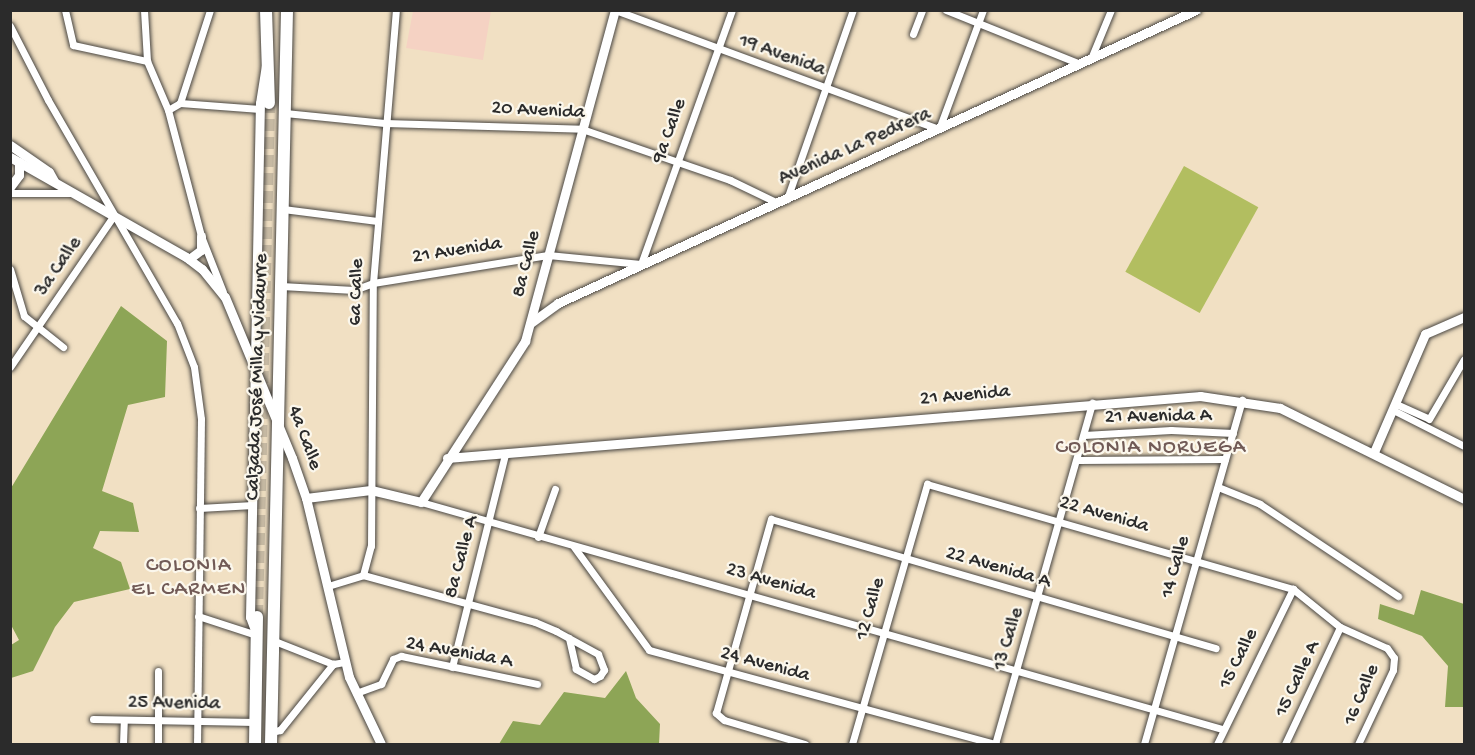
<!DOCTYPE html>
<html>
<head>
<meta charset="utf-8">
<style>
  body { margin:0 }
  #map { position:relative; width:1475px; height:755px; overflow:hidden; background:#f1e0c3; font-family:"Gochi Hand",sans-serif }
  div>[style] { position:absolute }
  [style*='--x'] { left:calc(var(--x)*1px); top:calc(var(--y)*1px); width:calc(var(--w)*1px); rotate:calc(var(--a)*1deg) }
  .built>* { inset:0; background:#f5d2c3 }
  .green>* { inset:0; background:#b2be60; transform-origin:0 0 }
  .forest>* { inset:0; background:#8da556 }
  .highway-tunnel>* { height:12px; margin-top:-6px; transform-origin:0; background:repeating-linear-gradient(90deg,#c9bca5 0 12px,transparent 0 18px) }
  .roads { filter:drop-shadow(0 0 2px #494642) drop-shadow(0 0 2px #494642) }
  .street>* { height:7px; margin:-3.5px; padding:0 3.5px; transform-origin:3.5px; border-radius:3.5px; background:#fff }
  .secondary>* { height:9px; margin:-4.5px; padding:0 4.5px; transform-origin:4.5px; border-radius:4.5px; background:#fff }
  .highway>* { height:12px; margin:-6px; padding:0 6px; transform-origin:6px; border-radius:6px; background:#fff }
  span { translate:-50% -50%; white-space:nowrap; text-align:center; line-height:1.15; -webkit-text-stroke:4.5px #fbf7ec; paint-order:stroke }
  .street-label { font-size:20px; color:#2b2b2b }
  .neighbourhood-label { font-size:21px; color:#715a56; letter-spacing:1.5px }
  .frame { position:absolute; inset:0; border:12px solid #2b2b2b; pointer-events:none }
</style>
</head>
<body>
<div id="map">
  <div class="built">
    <i style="clip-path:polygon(413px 11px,491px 11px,483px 60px,406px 48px)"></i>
  </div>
  <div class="green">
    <i style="left:1184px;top:166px;width:85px;height:121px;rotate:29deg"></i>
  </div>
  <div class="forest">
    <i style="clip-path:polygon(121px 306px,167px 341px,165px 397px,128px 405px,102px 491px,133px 503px,139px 532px,100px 531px,93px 548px,121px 562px,130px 589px,74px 602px,55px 627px,33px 671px,11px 678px,11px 645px,19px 640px,11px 625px,11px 488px)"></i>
    <i style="clip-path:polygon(1421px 590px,1464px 604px,1464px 707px,1445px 707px,1448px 666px,1422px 636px,1378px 619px,1380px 604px,1414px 615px)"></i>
    <i style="clip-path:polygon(626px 671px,636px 698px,660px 724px,659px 744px,499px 744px,513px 721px,540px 725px,564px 692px,605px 698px)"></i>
  </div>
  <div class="highway-tunnel">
    <i style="--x:257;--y:617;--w:514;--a:-88.66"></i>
  </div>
  <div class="roads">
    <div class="street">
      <i style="--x:65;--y:10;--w:36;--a:77"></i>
      <i style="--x:73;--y:45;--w:76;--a:12.2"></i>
      <i style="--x:144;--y:10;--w:51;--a:86.6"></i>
      <i style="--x:147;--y:61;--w:53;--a:66.8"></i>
      <i style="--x:168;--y:110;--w:130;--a:75.3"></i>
      <i style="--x:201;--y:236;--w:60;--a:68.6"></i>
      <i style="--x:615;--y:10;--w:345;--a:20.2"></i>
      <i style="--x:939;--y:129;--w:127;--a:-69.7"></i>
      <i style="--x:946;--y:10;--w:142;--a:21.9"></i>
      <i style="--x:10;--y:26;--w:83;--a:62.8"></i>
      <i style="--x:48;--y:100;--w:258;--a:60"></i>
      <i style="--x:177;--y:323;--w:47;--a:68.9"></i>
      <i style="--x:194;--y:367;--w:52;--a:82.3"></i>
      <i style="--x:201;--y:419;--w:325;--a:90.7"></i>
      <i style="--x:913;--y:34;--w:26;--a:-69"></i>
      <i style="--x:1092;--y:56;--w:50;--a:-67.6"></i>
      <i style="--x:180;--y:103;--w:98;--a:-72.1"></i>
      <i style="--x:168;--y:110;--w:14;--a:-30"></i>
      <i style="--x:180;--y:103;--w:80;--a:4.3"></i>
      <i style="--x:285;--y:113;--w:100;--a:5.7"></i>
      <i style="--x:385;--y:123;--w:197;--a:1.7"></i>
      <i style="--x:582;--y:129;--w:157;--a:19"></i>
      <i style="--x:730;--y:180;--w:51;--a:25.6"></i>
      <i style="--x:10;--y:193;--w:62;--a:0"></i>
      <i style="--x:787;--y:199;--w:200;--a:-70.8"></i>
      <i style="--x:283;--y:209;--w:95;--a:7.3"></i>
      <i style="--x:10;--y:269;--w:49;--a:73.4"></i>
      <i style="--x:24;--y:316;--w:50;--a:38.5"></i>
      <i style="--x:281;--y:286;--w:73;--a:3.1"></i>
      <i style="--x:354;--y:290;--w:20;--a:-20"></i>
      <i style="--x:373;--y:283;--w:177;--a:-9.1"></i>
      <i style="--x:548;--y:255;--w:93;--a:5.5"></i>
      <i style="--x:641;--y:264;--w:270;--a:-70.3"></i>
      <i style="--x:10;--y:367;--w:184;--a:-55.6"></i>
      <i style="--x:1396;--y:404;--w:36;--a:24"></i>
      <i style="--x:1429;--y:419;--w:69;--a:-59.7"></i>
      <i style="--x:1393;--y:410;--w:80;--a:26.9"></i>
      <i style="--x:1084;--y:435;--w:87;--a:-3.3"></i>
      <i style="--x:1171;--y:430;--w:62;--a:2.8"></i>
      <i style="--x:1078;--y:460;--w:147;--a:-0.4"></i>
      <i style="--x:1218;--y:487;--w:45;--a:22"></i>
      <i style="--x:1260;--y:504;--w:166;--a:33.7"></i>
      <i style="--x:421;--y:502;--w:833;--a:15.82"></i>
      <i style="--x:199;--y:508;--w:54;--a:-3.2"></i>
      <i style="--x:538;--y:537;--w:51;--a:-70.5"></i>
      <i style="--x:574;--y:547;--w:127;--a:53.9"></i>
      <i style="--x:649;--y:650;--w:360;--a:15.2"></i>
      <i style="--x:363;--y:575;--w:30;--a:-75"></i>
      <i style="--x:371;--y:546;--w:263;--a:-89.6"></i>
      <i style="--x:373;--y:283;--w:274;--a:-85.2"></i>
      <i style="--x:328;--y:586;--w:37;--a:-17"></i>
      <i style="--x:363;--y:575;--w:178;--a:15.3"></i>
      <i style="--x:535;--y:622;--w:23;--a:23"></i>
      <i style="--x:556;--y:631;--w:48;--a:28.7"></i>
      <i style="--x:598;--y:654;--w:17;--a:69"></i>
      <i style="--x:604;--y:670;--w:7;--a:124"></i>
      <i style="--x:600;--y:676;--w:7;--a:153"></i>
      <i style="--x:594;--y:679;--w:21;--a:-151"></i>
      <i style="--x:576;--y:669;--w:32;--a:-103"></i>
      <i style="--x:198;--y:616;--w:61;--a:18.1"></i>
      <i style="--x:272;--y:640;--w:66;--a:21.5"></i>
      <i style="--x:452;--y:667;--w:219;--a:-76"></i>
      <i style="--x:356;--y:693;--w:27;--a:-20"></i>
      <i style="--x:381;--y:684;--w:28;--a:-64"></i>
      <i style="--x:393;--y:659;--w:9;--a:-21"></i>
      <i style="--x:401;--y:656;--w:139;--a:11.6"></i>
      <i style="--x:93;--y:719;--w:162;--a:1.1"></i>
      <i style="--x:271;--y:732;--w:9;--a:-13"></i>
      <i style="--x:280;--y:730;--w:85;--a:-51.2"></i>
      <i style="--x:333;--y:664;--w:11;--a:-10"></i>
      <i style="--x:123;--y:744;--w:24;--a:-88"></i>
      <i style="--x:158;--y:744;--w:73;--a:-90"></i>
      <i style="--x:805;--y:744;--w:84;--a:-163.5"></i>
      <i style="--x:724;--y:720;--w:11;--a:-139"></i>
      <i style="--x:716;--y:713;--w:202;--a:-74.2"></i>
      <i style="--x:771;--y:519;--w:463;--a:16.2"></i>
      <i style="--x:852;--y:744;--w:271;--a:-73.9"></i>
      <i style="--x:927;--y:484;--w:381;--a:16"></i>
      <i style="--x:1293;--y:589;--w:60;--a:39"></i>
      <i style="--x:1340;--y:627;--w:51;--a:24.1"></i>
      <i style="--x:1387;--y:648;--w:12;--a:55"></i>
      <i style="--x:1394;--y:658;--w:12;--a:95"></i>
      <i style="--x:1393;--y:670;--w:82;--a:115.3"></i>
      <i style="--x:995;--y:744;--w:355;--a:-74.1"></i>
      <i style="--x:1144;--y:744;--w:358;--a:-74.1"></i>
      <i style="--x:1217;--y:744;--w:173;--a:-63.9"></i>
      <i style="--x:1285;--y:744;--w:129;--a:-64.8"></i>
    </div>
    <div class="secondary">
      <i style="--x:10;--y:145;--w:47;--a:34.7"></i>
      <i style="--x:49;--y:172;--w:10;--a:61"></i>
      <i style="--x:10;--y:157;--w:202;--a:29.6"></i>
      <i style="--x:186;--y:257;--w:20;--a:37"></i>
      <i style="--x:202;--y:269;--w:36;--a:51"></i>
      <i style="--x:225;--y:297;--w:174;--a:67.4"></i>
      <i style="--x:292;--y:458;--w:42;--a:70.7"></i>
      <i style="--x:306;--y:498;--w:184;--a:76.5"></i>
      <i style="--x:349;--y:677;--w:74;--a:64.5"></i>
      <i style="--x:10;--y:187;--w:15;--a:-53"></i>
      <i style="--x:19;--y:175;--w:13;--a:-90"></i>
      <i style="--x:189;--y:259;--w:15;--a:-37"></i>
      <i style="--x:201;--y:250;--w:14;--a:-90"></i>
      <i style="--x:532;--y:322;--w:32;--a:-36"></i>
      <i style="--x:558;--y:303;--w:702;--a:-24.67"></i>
      <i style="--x:1374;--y:452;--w:129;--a:-66.6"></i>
      <i style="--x:1425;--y:334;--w:43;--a:-23.6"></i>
      <i style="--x:447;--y:458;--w:756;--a:-4.71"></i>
      <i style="--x:1200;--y:396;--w:81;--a:8.5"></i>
      <i style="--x:1280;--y:408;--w:205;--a:26.3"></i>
      <i style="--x:306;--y:498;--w:65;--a:-7"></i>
      <i style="--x:371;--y:490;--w:51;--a:13.5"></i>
      <i style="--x:421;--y:502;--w:192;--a:-57.1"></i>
      <i style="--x:525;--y:341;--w:343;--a:-74.8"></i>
      <i style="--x:255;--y:630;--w:14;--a:-111"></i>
      <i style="--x:250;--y:617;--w:514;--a:-88.89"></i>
      <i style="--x:260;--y:103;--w:39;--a:-81"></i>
    </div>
    <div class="highway">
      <i style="--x:266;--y:10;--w:93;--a:88.2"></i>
      <i style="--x:255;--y:744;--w:127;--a:-89.1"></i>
      <i style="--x:271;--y:744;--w:734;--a:-88.75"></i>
    </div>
  </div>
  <div class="street-label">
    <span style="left:782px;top:56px;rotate:20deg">19 Avenida</span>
    <span style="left:538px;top:111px;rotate:3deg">20 Avenida</span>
    <span style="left:670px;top:131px;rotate:-70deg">9a Calle</span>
    <span style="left:855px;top:147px;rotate:-24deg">Avenida La Pedrera</span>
    <span style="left:457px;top:251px;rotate:-9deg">21 Avenida</span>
    <span style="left:527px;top:264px;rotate:-76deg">8a Calle</span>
    <span style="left:59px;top:267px;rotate:-56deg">3a Calle</span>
    <span style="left:357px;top:292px;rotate:-88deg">6a Calle</span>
    <span style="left:258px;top:377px;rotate:-88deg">Calzada José Milla y Vidaurre</span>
    <span style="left:965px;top:396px;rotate:-5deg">21 Avenida</span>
    <span style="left:1158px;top:417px;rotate:-1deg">21 Avenida A</span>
    <span style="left:304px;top:438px;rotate:70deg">4a Calle</span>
    <span style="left:1104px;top:515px;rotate:16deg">22 Avenida</span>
    <span style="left:462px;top:557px;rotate:-75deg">8a Calle A</span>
    <span style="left:1176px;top:567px;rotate:-74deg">14 Calle</span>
    <span style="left:998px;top:568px;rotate:16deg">22 Avenida A</span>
    <span style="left:771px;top:582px;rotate:16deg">23 Avenida</span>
    <span style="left:871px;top:609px;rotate:-74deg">12 Calle</span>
    <span style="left:1009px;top:639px;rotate:-73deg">13 Calle</span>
    <span style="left:459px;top:653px;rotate:10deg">24 Avenida A</span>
    <span style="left:1239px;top:659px;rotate:-63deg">15 Calle</span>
    <span style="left:765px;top:665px;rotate:15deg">24 Avenida</span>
    <span style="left:1298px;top:679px;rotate:-65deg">15 Calle A</span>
    <span style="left:1362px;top:695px;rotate:-67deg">16 Calle</span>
    <span style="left:174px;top:704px;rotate:1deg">25 Avenida</span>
  </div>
  <div class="neighbourhood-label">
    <span style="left:1151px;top:449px">COLONIA NORUEGA</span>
    <span style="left:189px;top:579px">COLONIA<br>EL CARMEN</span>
  </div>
  <div class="frame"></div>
</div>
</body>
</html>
